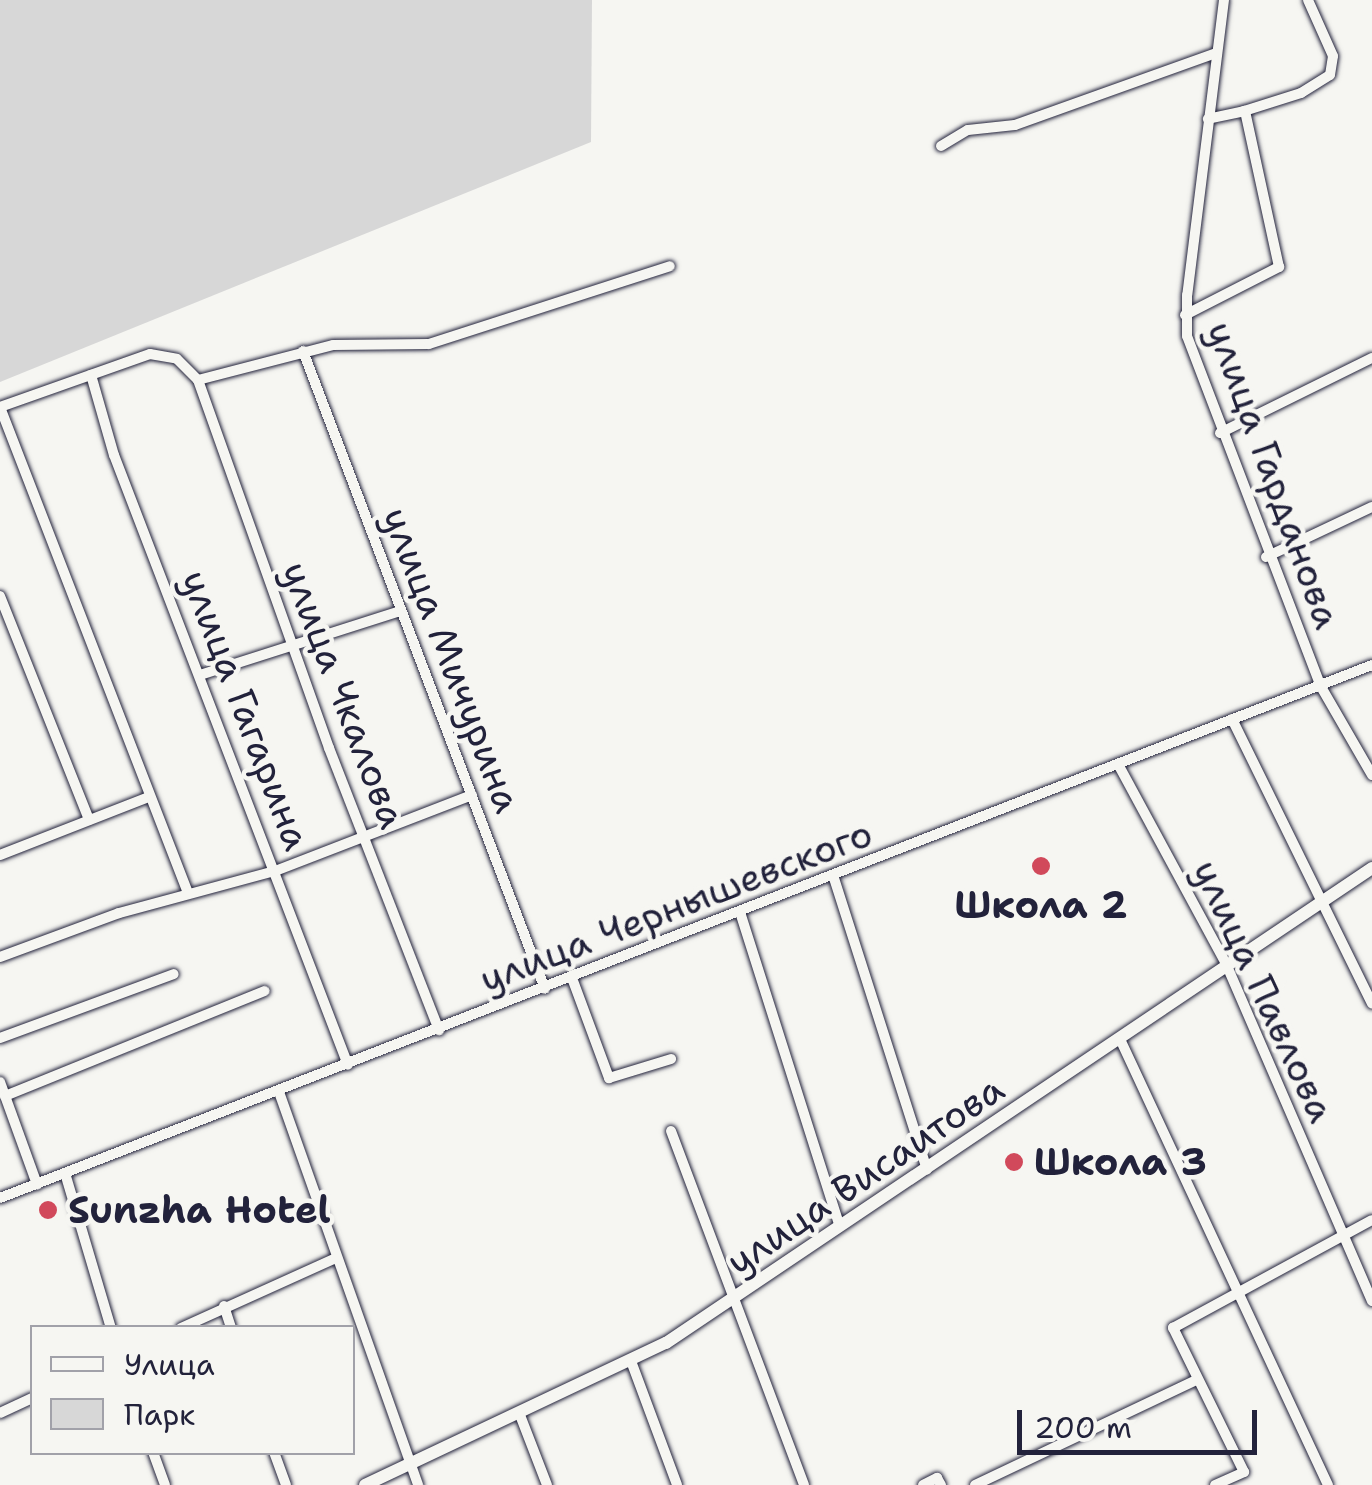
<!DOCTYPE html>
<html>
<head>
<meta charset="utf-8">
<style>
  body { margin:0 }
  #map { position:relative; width:1372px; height:1485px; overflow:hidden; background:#f6f6f2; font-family:"Shantell Sans",sans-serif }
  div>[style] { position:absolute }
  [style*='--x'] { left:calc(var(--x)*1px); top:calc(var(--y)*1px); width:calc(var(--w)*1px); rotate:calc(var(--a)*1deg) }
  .green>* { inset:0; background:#d7d7d7 }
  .roads { filter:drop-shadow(0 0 2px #22223b) drop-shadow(0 0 2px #22223b) }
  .minor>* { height:10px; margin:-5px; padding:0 5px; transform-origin:5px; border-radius:5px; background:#f6f6f2 }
  .tertiary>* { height:12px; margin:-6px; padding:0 6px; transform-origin:6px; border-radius:6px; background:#f6f6f2 }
  .dots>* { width:28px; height:28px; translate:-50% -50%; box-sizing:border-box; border:5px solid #f6f6f2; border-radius:50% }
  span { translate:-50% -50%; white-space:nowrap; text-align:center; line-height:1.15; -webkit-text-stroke:9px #f6f6f2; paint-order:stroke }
  .street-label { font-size:38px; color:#22223b }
  .poi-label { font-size:38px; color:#22223b; font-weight:700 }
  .left { translate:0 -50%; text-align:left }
  .legend { position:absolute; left:30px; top:1325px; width:325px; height:130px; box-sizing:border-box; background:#f6f6f2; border:2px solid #a1a1a9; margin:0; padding:12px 18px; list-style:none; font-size:30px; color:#22223b }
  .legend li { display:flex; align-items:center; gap:20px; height:50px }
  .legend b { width:50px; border:2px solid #a1a1a9 }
  .scale { position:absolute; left:1017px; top:1410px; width:240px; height:45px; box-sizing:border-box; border:5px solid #22223b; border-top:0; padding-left:12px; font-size:30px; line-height:35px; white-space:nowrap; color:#22223b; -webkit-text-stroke:8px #f6f6f2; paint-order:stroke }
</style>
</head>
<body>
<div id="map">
  <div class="green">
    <i style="clip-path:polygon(0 0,592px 0,591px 142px,0 382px)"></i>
  </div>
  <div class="roads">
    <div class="minor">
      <i style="--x:1224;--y:0;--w:297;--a:97.1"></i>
      <i style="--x:1187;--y:295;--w:41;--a:90"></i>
      <i style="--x:1187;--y:336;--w:373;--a:69.1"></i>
      <i style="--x:1320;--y:685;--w:104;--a:60"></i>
      <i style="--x:1241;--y:112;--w:63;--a:-17.6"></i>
      <i style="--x:1301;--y:93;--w:34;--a:-32"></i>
      <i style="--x:1330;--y:75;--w:19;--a:-81"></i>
      <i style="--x:1333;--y:56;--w:61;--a:-114.1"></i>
      <i style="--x:941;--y:146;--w:31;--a:-31"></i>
      <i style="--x:968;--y:130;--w:47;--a:-6.1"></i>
      <i style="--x:1015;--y:125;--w:214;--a:-19.7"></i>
      <i style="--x:1185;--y:315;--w:106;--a:-27.1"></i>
      <i style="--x:1279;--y:267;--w:160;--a:-102.3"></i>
      <i style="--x:1245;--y:111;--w:38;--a:168"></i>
      <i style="--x:303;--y:351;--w:682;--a:69.23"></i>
      <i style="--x:91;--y:375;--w:83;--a:74"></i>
      <i style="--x:114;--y:455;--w:653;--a:69.01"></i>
      <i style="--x:198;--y:380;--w:391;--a:70.4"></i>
      <i style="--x:329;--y:748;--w:303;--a:68.7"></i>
      <i style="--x:0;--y:407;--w:159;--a:-19.5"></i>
      <i style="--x:150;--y:354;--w:27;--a:10"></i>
      <i style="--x:177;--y:359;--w:30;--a:45"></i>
      <i style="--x:198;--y:380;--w:139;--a:-14.5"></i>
      <i style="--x:333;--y:345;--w:96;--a:-0.6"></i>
      <i style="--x:429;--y:344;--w:253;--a:-17.9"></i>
      <i style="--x:0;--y:407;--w:521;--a:68.85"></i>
      <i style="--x:1220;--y:433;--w:169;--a:-26.3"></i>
      <i style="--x:1266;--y:557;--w:117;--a:-25.3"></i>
      <i style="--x:0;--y:596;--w:241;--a:68.3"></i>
      <i style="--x:200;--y:675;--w:211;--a:-17.7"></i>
      <i style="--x:1232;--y:719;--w:317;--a:63.8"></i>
      <i style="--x:1118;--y:764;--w:230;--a:61.6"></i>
      <i style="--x:1227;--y:966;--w:365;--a:66.6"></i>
      <i style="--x:0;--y:855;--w:160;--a:-21.3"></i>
      <i style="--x:833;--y:875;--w:309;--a:72.3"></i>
      <i style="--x:740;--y:912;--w:330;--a:72.4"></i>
      <i style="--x:0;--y:957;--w:127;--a:-20.3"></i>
      <i style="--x:119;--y:913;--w:162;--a:-15.1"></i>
      <i style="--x:275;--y:871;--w:211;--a:-21.1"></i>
      <i style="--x:572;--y:978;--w:107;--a:69.7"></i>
      <i style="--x:609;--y:1078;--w:65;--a:-17"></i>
      <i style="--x:0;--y:1038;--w:185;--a:-20.2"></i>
      <i style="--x:1120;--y:1039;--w:492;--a:65"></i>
      <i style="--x:0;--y:1082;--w:109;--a:70.1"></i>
      <i style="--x:279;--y:1092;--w:417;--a:70.5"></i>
      <i style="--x:5;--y:1096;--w:280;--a:-22"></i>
      <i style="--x:671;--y:1131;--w:378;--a:69.4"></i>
      <i style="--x:65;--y:1173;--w:162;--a:73.5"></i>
      <i style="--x:0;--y:1198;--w:1472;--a:-21.23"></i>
      <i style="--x:224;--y:1306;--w:23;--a:72"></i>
      <i style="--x:181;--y:1328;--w:170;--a:-24.3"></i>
      <i style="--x:631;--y:1361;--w:132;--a:69.6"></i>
      <i style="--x:0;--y:1413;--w:35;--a:-25"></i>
      <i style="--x:520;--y:1415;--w:75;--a:68.9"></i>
      <i style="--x:153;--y:1452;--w:35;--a:70"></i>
      <i style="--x:274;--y:1452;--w:35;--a:70"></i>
      <i style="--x:923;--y:1485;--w:16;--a:-27"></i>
      <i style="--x:937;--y:1478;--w:8;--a:60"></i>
      <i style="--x:975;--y:1485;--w:245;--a:-25.4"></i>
      <i style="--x:1215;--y:1485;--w:32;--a:-24"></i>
      <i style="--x:1244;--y:1472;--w:161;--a:-116.2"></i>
      <i style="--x:1173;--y:1328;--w:226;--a:-28.5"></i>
    </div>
    <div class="tertiary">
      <i style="--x:365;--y:1485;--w:333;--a:-25.3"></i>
      <i style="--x:666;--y:1343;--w:851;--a:-33.93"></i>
    </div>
  </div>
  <div class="dots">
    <i style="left:1041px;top:866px;background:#d1495b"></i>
    <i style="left:1014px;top:1162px;background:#d1495b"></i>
    <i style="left:48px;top:1210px;background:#d1495b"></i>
  </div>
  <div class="street-label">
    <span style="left:1274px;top:475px;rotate:70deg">улица Гарданова</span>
    <span style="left:452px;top:660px;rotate:69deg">улица Мичурина</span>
    <span style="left:344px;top:695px;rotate:69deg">улица Чкалова</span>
    <span style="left:246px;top:710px;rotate:69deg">улица Гагарина</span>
    <span style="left:676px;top:906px;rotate:-21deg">улица Чернышевского</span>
    <span style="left:1264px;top:991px;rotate:65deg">улица Павлова</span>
    <span style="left:865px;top:1175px;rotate:-34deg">улица Висаитова</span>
  </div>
  <div class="poi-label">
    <span style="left:1041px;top:905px">Школа 2</span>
    <span class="left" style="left:1034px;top:1162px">Школа 3</span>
    <span class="left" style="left:68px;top:1210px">Sunzha Hotel</span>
  </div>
  <ul class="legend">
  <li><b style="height:12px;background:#f6f6f2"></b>Улица</li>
  <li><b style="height:28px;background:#d7d7d7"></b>Парк</li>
  </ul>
  <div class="scale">200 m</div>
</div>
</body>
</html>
